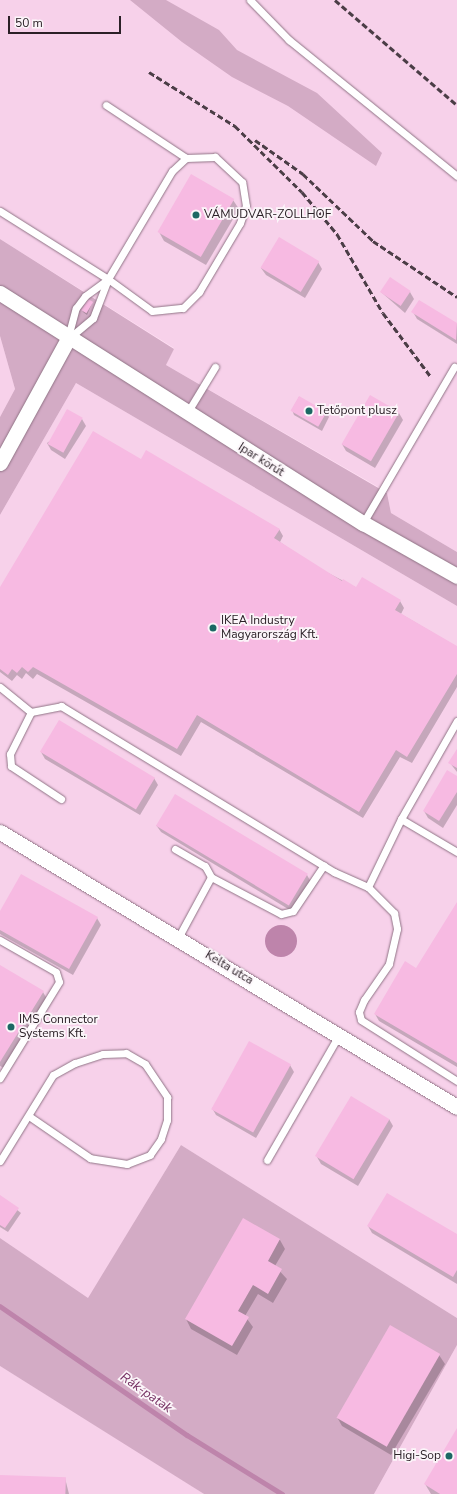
<!DOCTYPE html>
<html>
<head>
<meta charset="utf-8">
<style>
  body { margin:0 }
  #map { position:relative; width:457px; height:1494px; overflow:hidden; background:#ffdff3; font-family:"Nunito Sans",sans-serif }
  div>[style] { position:absolute }
  [style*='--x'] { left:calc(var(--x)*1px); top:calc(var(--y)*1px); width:calc(var(--w)*1px); rotate:calc(var(--a)*1deg) }
  .built>* { inset:0; background:#f7d1ea }
  .green>* { inset:0; background:#d3abc5 }
  .water>* { inset:0; background:#be84ab }
  .round { border-radius:50% }
  .shadow>* { inset:0; background:#0003 }
  .stream>* { height:4.5px; margin:-2.25px; padding:0 2.25px; transform-origin:2.25px; border-radius:2.25px; background:#be84ab }
  .building>* { inset:0; background:#f7bae2; transform-origin:0 0 }
  .roads { filter:drop-shadow(0 0 1px #907486) drop-shadow(0 0 1px #907486) }
  .lane>* { height:7px; margin:-3.5px; padding:0 3.5px; transform-origin:3.5px; border-radius:3.5px; background:#fff }
  .street>* { height:15px; margin:-7.5px; padding:0 7.5px; transform-origin:7.5px; border-radius:7.5px; background:#fff }
  .rail>* { height:3px; margin-top:-1.5px; transform-origin:0; background:repeating-linear-gradient(90deg,#4b3d46 0 6px,transparent 0 9px) }
  .dots>* { width:11px; height:11px; translate:-50% -50%; box-sizing:border-box; border:2px solid #fbf5f9; border-radius:50% }
  span { translate:-50% -50%; white-space:nowrap; text-align:center; line-height:1.15; -webkit-text-stroke:3.5px #fbf5f9; paint-order:stroke }
  .poi-label { font-size:12px; color:#2b2027 }
  .left { translate:0 -50%; text-align:left }
  .right { translate:-100% -50%; text-align:right }
  .street-label { font-size:12px; color:#2b2027 }
  .water-label { font-size:13px; color:#732d60; font-style:italic }
  .scale { position:absolute; left:8px; top:16px; width:113px; height:18px; box-sizing:border-box; border:2px solid #2b2027; border-top:0; padding-left:5px; font-size:12px; line-height:14px; white-space:nowrap; color:#2b2027; -webkit-text-stroke:3px #fbf5f9; paint-order:stroke }
</style>
</head>
<body>
<div id="map">
  <div class="built">
    <i style="clip-path:polygon(0 0,457px 0,457px 552px,391px 513px,387px 492px,166px 365px,174px 348px,0 239px)"></i>
    <i style="clip-path:polygon(0 336px,15px 389px,0 417px)"></i>
    <i style="clip-path:polygon(76px 383px,457px 606px,457px 1318px,181px 1145px,88px 1299px,0 1238px,0 515px)"></i>
    <i style="clip-path:polygon(457px 1345px,457px 1494px,374px 1494px,447px 1363px)"></i>
    <i style="clip-path:polygon(0 1366px,155px 1462px,204px 1494px,0 1494px)"></i>
  </div>
  <div class="green">
    <i style="clip-path:polygon(130px 0,166px 0,219px 30px,237px 50px,317px 93px,382px 153px,376px 166px,288px 106px,232px 77px,182px 42px)"></i>
    <i style="clip-path:polygon(0 239px,174px 349px,166px 365px,387px 493px,391px 513px,457px 552px,457px 606px,76px 383px,0 515px,0 417px,15px 389px,0 336px)"></i>
    <i style="clip-path:polygon(181px 1145px,457px 1318px,457px 1345px,374px 1494px,204px 1494px,0 1366px,0 1238px,88px 1298px)"></i>
  </div>
  <div class="water">
    <i class="round" style="left:265px;top:925px;width:32px;height:32px"></i>
  </div>
  <div class="shadow">
    <i style="clip-path:polygon(233px 200px,239px 209px,206px 265px,164px 241px,159px 232px)"></i>
    <i style="clip-path:polygon(318px 262px,322px 269px,305px 298px,266px 275px,261px 268px)"></i>
    <i style="clip-path:polygon(381px 292px,410px 292px,414px 299px,405px 313px)"></i>
    <i style="clip-path:polygon(419px 301px,457px 324px,457px 344px,417px 319px,413px 312px)"></i>
    <i style="clip-path:polygon(92px 303px,87px 315px,83px 312px,82px 310px)"></i>
    <i style="clip-path:polygon(299px 397px,327px 413px,329px 417px,322px 431px,294px 415px,292px 410px)"></i>
    <i style="clip-path:polygon(399px 413px,403px 420px,375px 468px,346px 451px,342px 444px)"></i>
    <i style="clip-path:polygon(82px 419px,86px 426px,65px 459px,51px 450px,47px 443px)"></i>
    <i style="clip-path:polygon(141px 460px,279px 529px,283px 536px,280px 542px,311px 564px,357px 588px,400px 601px,404px 608px,401px 614px,457px 647px,457px 687px,412px 763px,400px 757px,363px 818px,201px 722px,181px 756px,37px 674px,33px 679px,26px 673px,22px 679px,17px 675px,12px 681px,0 672px,0 589px)"></i>
    <i style="clip-path:polygon(457px 750px,457px 772px,450px 763px)"></i>
    <i style="clip-path:polygon(41px 752px,154px 778px,158px 785px,140px 815px,45px 759px)"></i>
    <i style="clip-path:polygon(457px 777px,457px 805px,443px 828px,428px 818px,424px 811px)"></i>
    <i style="clip-path:polygon(156px 825px,307px 875px,311px 882px,293px 912px,161px 832px)"></i>
    <i style="clip-path:polygon(457px 904px,457px 1067px,379px 1021px,375px 1014px,416px 970px)"></i>
    <i style="clip-path:polygon(0 913px,97px 918px,101px 925px,73px 975px,0 934px)"></i>
    <i style="clip-path:polygon(0 966px,43px 992px,47px 999px,4px 1068px,0 1066px)"></i>
    <i style="clip-path:polygon(290px 1065px,294px 1072px,256px 1138px,216px 1115px,212px 1108px)"></i>
    <i style="clip-path:polygon(389px 1119px,393px 1126px,358px 1186px,321px 1164px,317px 1157px)"></i>
    <i style="clip-path:polygon(0 1196px,21px 1213px,8px 1232px,0 1227px)"></i>
    <i style="clip-path:polygon(243px 1219px,280px 1240px,285px 1249px,275px 1266px,287px 1279px,273px 1303px,258px 1294px,245px 1316px,253px 1327px,237px 1355px,191px 1329px,186px 1319px)"></i>
    <i style="clip-path:polygon(368px 1226px,457px 1235px,457px 1284px,372px 1233px)"></i>
    <i style="clip-path:polygon(439px 1355px,445px 1364px,391px 1455px,342px 1426px,337px 1417px)"></i>
    <i style="clip-path:polygon(457px 1430px,457px 1494px,431px 1494px,425px 1484px)"></i>
    <i style="clip-path:polygon(0 1476px,65px 1478px,69px 1494px,0 1494px)"></i>
  </div>
  <div class="stream">
    <i style="--x:0;--y:1306;--w:227;--a:34.6"></i>
    <i style="--x:187;--y:1435;--w:112;--a:31.8"></i>
  </div>
  <div class="building">
    <i style="left:191px;top:174px;width:50px;height:67px;rotate:30deg"></i>
    <i style="left:279px;top:237px;width:47px;height:36px;rotate:31deg"></i>
    <i style="left:390px;top:277px;width:25px;height:18px;rotate:34deg"></i>
    <i style="left:88px;top:299px;width:6px;height:13px;rotate:31deg"></i>
    <i style="clip-path:polygon(419px 300px,457px 323px,456px 340px,411px 312px)"></i>
    <i style="left:370px;top:395px;width:34px;height:57px;rotate:30deg"></i>
    <i style="left:299px;top:396px;width:32px;height:17px;rotate:30deg"></i>
    <i style="left:67px;top:409px;width:18px;height:40px;rotate:29deg"></i>
    <i style="clip-path:polygon(93px 431px,141px 459px,146px 450px,280px 529px,274px 538px,342px 581px,343px 579px,356px 587px,362px 577px,401px 600px,395px 610px,457px 646px,457px 674px,407px 757px,396px 750px,359px 812px,197px 715px,177px 749px,33px 667px,28px 672px,22px 667px,17px 673px,12px 669px,8px 675px,0 669px,0 587px)"></i>
    <i style="left:59px;top:720px;width:112px;height:37px;rotate:31deg"></i>
    <i style="clip-path:polygon(457px 749px,457px 768px,448px 763px)"></i>
    <i style="clip-path:polygon(447px 770px,457px 776px,457px 792px,439px 821px,423px 811px)"></i>
    <i style="left:175px;top:794px;width:155px;height:37px;rotate:31deg"></i>
    <i style="clip-path:polygon(21px 874px,98px 917px,69px 969px,0 930px,0 911px)"></i>
    <i style="clip-path:polygon(457px 902px,457px 1063px,374px 1014px,405px 961px,416px 968px)"></i>
    <i style="clip-path:polygon(0 965px,44px 991px,0 1062px)"></i>
    <i style="left:249px;top:1041px;width:48px;height:78px;rotate:29deg"></i>
    <i style="left:351px;top:1096px;width:45px;height:70px;rotate:31deg"></i>
    <i style="clip-path:polygon(387px 1193px,457px 1234px,457px 1270px,453px 1277px,367px 1226px)"></i>
    <i style="clip-path:polygon(0 1195px,19px 1208px,5px 1228px,0 1225px)"></i>
    <i style="clip-path:polygon(243px 1218px,280px 1239px,268px 1261px,282px 1269px,268px 1294px,253px 1285px,238px 1311px,249px 1317px,232px 1346px,185px 1319px)"></i>
    <i style="left:390px;top:1325px;width:58px;height:107px;rotate:30deg"></i>
    <i style="clip-path:polygon(457px 1428px,457px 1494px,440px 1494px,424px 1484px)"></i>
    <i style="left:0;top:1475px;width:66px;height:19px;rotate:2deg"></i>
  </div>
  <div class="roads">
    <div class="lane">
      <i style="--x:250;--y:0;--w:56;--a:45.7"></i>
      <i style="--x:289;--y:40;--w:216;--a:39"></i>
      <i style="--x:106;--y:105;--w:96;--a:33.5"></i>
      <i style="--x:0;--y:211;--w:128;--a:32.2"></i>
      <i style="--x:108;--y:279;--w:54;--a:36"></i>
      <i style="--x:152;--y:311;--w:31;--a:-6"></i>
      <i style="--x:183;--y:308;--w:23;--a:-45"></i>
      <i style="--x:199;--y:292;--w:80;--a:-59.3"></i>
      <i style="--x:240;--y:223;--w:18;--a:-71"></i>
      <i style="--x:246;--y:206;--w:24;--a:-99"></i>
      <i style="--x:242;--y:182;--w:37;--a:-137"></i>
      <i style="--x:215;--y:157;--w:29;--a:178"></i>
      <i style="--x:186;--y:158;--w:19;--a:137"></i>
      <i style="--x:172;--y:171;--w:126;--a:120.7"></i>
      <i style="--x:108;--y:279;--w:42;--a:111"></i>
      <i style="--x:93;--y:318;--w:30;--a:140"></i>
      <i style="--x:68;--y:337;--w:30;--a:-75"></i>
      <i style="--x:76;--y:308;--w:15;--a:-53"></i>
      <i style="--x:85;--y:296;--w:29;--a:-36"></i>
      <i style="--x:187;--y:413;--w:54;--a:-58.7"></i>
      <i style="--x:363;--y:523;--w:181;--a:-59.7"></i>
      <i style="--x:0;--y:687;--w:40;--a:39"></i>
      <i style="--x:31;--y:712;--w:31;--a:-11"></i>
      <i style="--x:61;--y:706;--w:320;--a:31.3"></i>
      <i style="--x:334;--y:872;--w:37;--a:24"></i>
      <i style="--x:368;--y:887;--w:37;--a:45"></i>
      <i style="--x:394;--y:913;--w:16;--a:79"></i>
      <i style="--x:397;--y:929;--w:36;--a:103"></i>
      <i style="--x:389;--y:964;--w:44;--a:124.8"></i>
      <i style="--x:364;--y:1000;--w:13;--a:113"></i>
      <i style="--x:359;--y:1012;--w:8;--a:76"></i>
      <i style="--x:361;--y:1020;--w:114;--a:32.4"></i>
      <i style="--x:31;--y:712;--w:47;--a:116.6"></i>
      <i style="--x:10;--y:754;--w:12;--a:85"></i>
      <i style="--x:11;--y:766;--w:60;--a:33.4"></i>
      <i style="--x:401;--y:819;--w:113;--a:-60.3"></i>
      <i style="--x:175;--y:849;--w:34;--a:30"></i>
      <i style="--x:205;--y:866;--w:13;--a:61"></i>
      <i style="--x:368;--y:887;--w:76;--a:-64.1"></i>
      <i style="--x:401;--y:819;--w:65;--a:30.5"></i>
      <i style="--x:178;--y:938;--w:69;--a:-61.6"></i>
      <i style="--x:211;--y:877;--w:79;--a:27.9"></i>
      <i style="--x:281;--y:914;--w:12;--a:-14"></i>
      <i style="--x:293;--y:911;--w:55;--a:-56"></i>
      <i style="--x:0;--y:940;--w:64;--a:29.7"></i>
      <i style="--x:56;--y:972;--w:10;--a:73"></i>
      <i style="--x:59;--y:982;--w:113;--a:121.6"></i>
      <i style="--x:267;--y:1160;--w:144;--a:-60.1"></i>
      <i style="--x:0;--y:1161;--w:101;--a:-58.4"></i>
      <i style="--x:53;--y:1075;--w:25;--a:-29"></i>
      <i style="--x:75;--y:1063;--w:29;--a:-18"></i>
      <i style="--x:103;--y:1054;--w:23;--a:-2"></i>
      <i style="--x:126;--y:1053;--w:22;--a:30"></i>
      <i style="--x:145;--y:1064;--w:40;--a:56"></i>
      <i style="--x:167;--y:1097;--w:23;--a:90"></i>
      <i style="--x:167;--y:1120;--w:20;--a:108"></i>
      <i style="--x:161;--y:1139;--w:19;--a:125"></i>
      <i style="--x:150;--y:1155;--w:25;--a:159"></i>
      <i style="--x:127;--y:1164;--w:37;--a:-171"></i>
      <i style="--x:90;--y:1158;--w:74;--a:-145.5"></i>
    </div>
    <div class="street">
      <i style="--x:0;--y:293;--w:430;--a:32.4"></i>
      <i style="--x:363;--y:523;--w:108;--a:29.4"></i>
      <i style="--x:0;--y:463;--w:141;--a:-61.3"></i>
      <i style="--x:0;--y:832;--w:533;--a:31.04"></i>
    </div>
  </div>
  <div class="rail">
    <i style="--x:335;--y:0;--w:161;--a:40.7"></i>
    <i style="--x:149;--y:72;--w:102;--a:32.1"></i>
    <i style="--x:235;--y:126;--w:94;--a:44.6"></i>
    <i style="--x:302;--y:192;--w:55;--a:50.2"></i>
    <i style="--x:337;--y:234;--w:91;--a:59.8"></i>
    <i style="--x:383;--y:313;--w:80;--a:53.1"></i>
    <i style="--x:255;--y:140;--w:59;--a:35.3"></i>
    <i style="--x:303;--y:174;--w:97;--a:43.7"></i>
    <i style="--x:373;--y:241;--w:101;--a:33.7"></i>
  </div>
  <div class="dots">
    <i style="left:196px;top:215px;background:#1c6864"></i>
    <i style="left:309px;top:411px;background:#1c6864"></i>
    <i style="left:213px;top:628px;background:#1c6864"></i>
    <i style="left:11px;top:1027px;background:#1c6864"></i>
    <i style="left:449px;top:1456px;background:#1c6864"></i>
  </div>
  <div class="poi-label">
    <span class="left" style="left:204px;top:215px">VÁMUDVAR-ZOLLHOF</span>
    <span class="left" style="left:317px;top:411px">Tetőpont plusz</span>
    <span class="left" style="left:221px;top:628px">IKEA Industry<br>Magyarország Kft.</span>
    <span class="left" style="left:19px;top:1027px">IMS Connector<br>Systems Kft.</span>
    <span class="right" style="left:441px;top:1456px">Higi-Sop</span>
  </div>
  <div class="street-label">
    <span style="left:261px;top:460px;rotate:32deg">Ipar körút</span>
    <span style="left:229px;top:968px;rotate:31deg">Kelta utca</span>
  </div>
  <div class="water-label">
    <span style="left:146px;top:1393px;rotate:35deg">Rák-patak</span>
  </div>
  <div class="scale">50 m</div>
</div>
</body>
</html>
